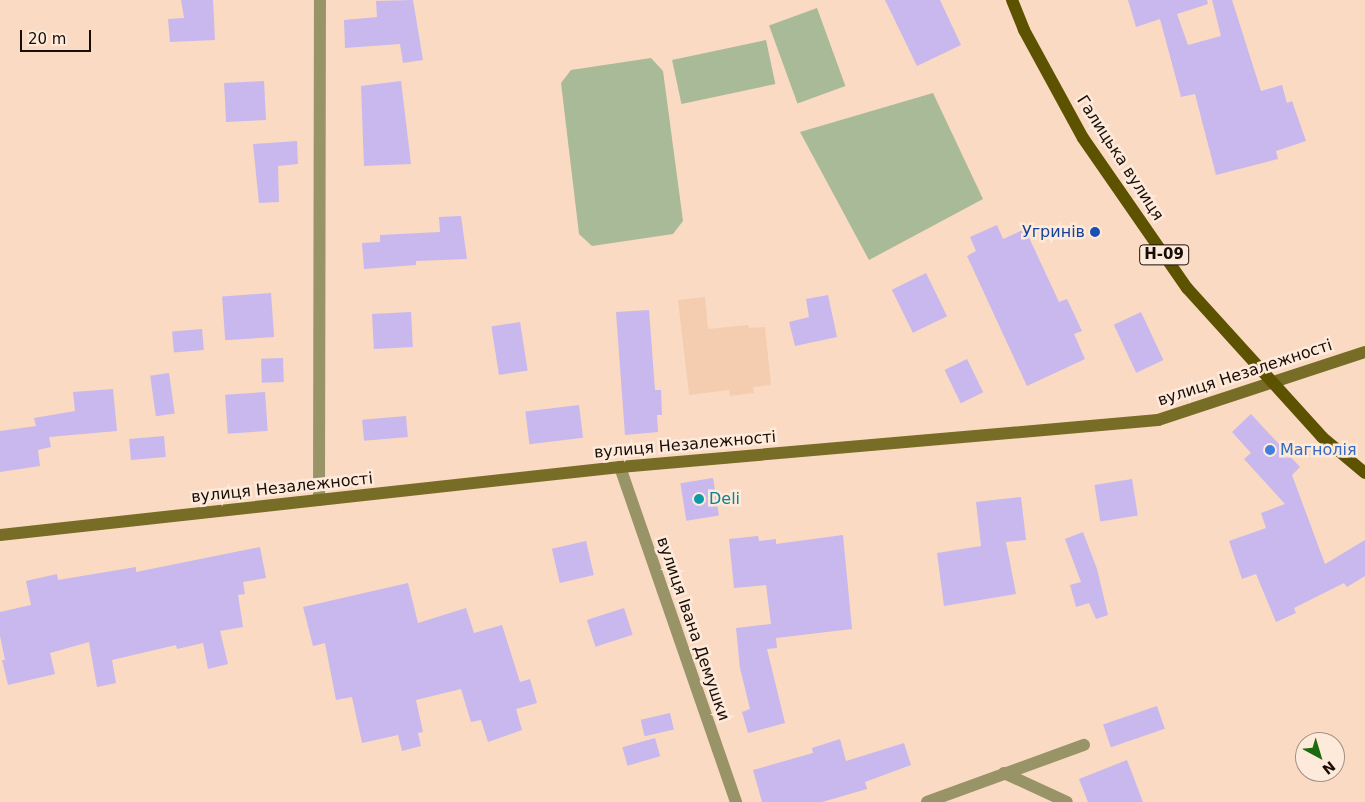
<!DOCTYPE html>
<html>
<head>
<meta charset="utf-8">
<style>
  body { margin:0 }
  #map { position:relative; width:1365px; height:802px; overflow:hidden; background:#fadac2; font-family:"DejaVu Sans",sans-serif }
  div>[style] { position:absolute }
  [style*='--x'] { left:calc(var(--x)*1px); top:calc(var(--y)*1px); width:calc(var(--w)*1px); rotate:calc(var(--a)*1deg) }
  .built>* { inset:0; background:#f4cdb1 }
  .green>* { inset:0; background:#a8ba97; transform-origin:0 0 }
  .building>* { inset:0; background:#c8b8ed; transform-origin:0 0 }
  .lane>* { height:12px; margin:-6px; padding:0 6px; transform-origin:6px; border-radius:6px; background:#999368 }
  .street>* { height:12px; margin:-6px; padding:0 6px; transform-origin:6px; border-radius:6px; background:#999368 }
  .secondary>* { height:12px; margin:-6px; padding:0 6px; transform-origin:6px; border-radius:6px; background:#776d26 }
  .primary>* { height:12px; margin:-6px; padding:0 6px; transform-origin:6px; border-radius:6px; background:#5c5200 }
  .dots>* { width:14px; height:14px; translate:-50% -50%; box-sizing:border-box; border:2px solid #feeadb; border-radius:50% }
  span { translate:-50% -50%; white-space:nowrap; text-align:center; line-height:1.15; -webkit-text-stroke:5px #feeadb; paint-order:stroke }
  .shield-label span { padding:1px 4px; background:#feeadb; border:1px solid; border-radius:4px; -webkit-text-stroke-width:0 }
  .shield-label { font-size:15px; color:#190e06; font-weight:700 }
  .street-label { font-size:16px; color:#190e06 }
  .transit-label { font-size:16px; color:#164399 }
  .right { translate:-100% -50%; text-align:right }
  .shop-label { font-size:16px; color:#366cbe }
  .left { translate:0 -50%; text-align:left }
  .culture-label { font-size:16px; color:#0d838f }
  .north { position:absolute; left:1295px; top:732px; width:50px; height:50px; box-sizing:border-box; background:#feeadb; border:1px solid #a29286; border-radius:50%; rotate:141deg; font-size:14px; font-weight:700; line-height:20px; text-align:center; color:#190e06 }
  .north::after { content:''; display:block; margin:auto; width:18px; height:22px; background:#1c6b0e; clip-path:polygon(50% 0,100% 100%,50% 72%,0 100%) }
  .scale { position:absolute; left:20px; top:30px; width:71px; height:22px; box-sizing:border-box; border:2px solid #190e06; border-top:0; padding-left:6px; font-size:15px; line-height:18px; white-space:nowrap; color:#190e06; -webkit-text-stroke:4px #feeadb; paint-order:stroke }
</style>
</head>
<body>
<div id="map">
  <div class="built">
    <i style="clip-path:polygon(705px 297px,708px 329px,748px 325px,749px 328px,765px 327px,771px 385px,753px 387px,754px 393px,730px 396px,729px 390px,689px 395px,678px 300px)"></i>
  </div>
  <div class="green">
    <i style="left:817px;top:8px;width:83px;height:51px;rotate:70deg"></i>
    <i style="left:766px;top:40px;width:45px;height:96px;rotate:78deg"></i>
    <i style="clip-path:polygon(651px 58px,663px 71px,683px 221px,673px 234px,592px 246px,579px 234px,561px 83px,571px 70px)"></i>
    <i style="clip-path:polygon(933px 93px,983px 199px,869px 260px,800px 132px)"></i>
  </div>
  <div class="building">
    <i style="clip-path:polygon(181px 0,213px 0,215px 40px,170px 42px,168px 19px,184px 18px)"></i>
    <i style="clip-path:polygon(413px 0,423px 60px,403px 63px,400px 44px,345px 48px,344px 20px,377px 17px,376px 1px)"></i>
    <i style="clip-path:polygon(885px 0,940px 0,961px 45px,917px 66px)"></i>
    <i style="clip-path:polygon(1128px 0,1207px 0,1208px 4px,1177px 14px,1188px 45px,1221px 36px,1212px 0,1232px 0,1261px 91px,1282px 85px,1287px 103px,1292px 101px,1306px 141px,1276px 151px,1278px 159px,1216px 175px,1195px 94px,1181px 97px,1160px 19px,1136px 27px)"></i>
    <i style="left:264px;top:81px;width:39px;height:40px;rotate:87deg"></i>
    <i style="clip-path:polygon(401px 81px,411px 164px,364px 166px,361px 86px)"></i>
    <i style="clip-path:polygon(297px 141px,298px 164px,278px 166px,279px 202px,259px 203px,253px 144px)"></i>
    <i style="clip-path:polygon(461px 216px,467px 259px,416px 261px,416px 265px,364px 269px,362px 243px,380px 242px,380px 235px,440px 232px,439px 217px)"></i>
    <i style="clip-path:polygon(997px 225px,1003px 239px,1025px 229px,1059px 302px,1067px 299px,1082px 331px,1074px 334px,1085px 359px,1027px 386px,967px 256px,976px 251px,970px 237px)"></i>
    <i style="left:926px;top:273px;width:48px;height:38px;rotate:64deg"></i>
    <i style="left:271px;top:293px;width:44px;height:49px;rotate:86deg"></i>
    <i style="clip-path:polygon(828px 295px,837px 337px,795px 346px,789px 322px,809px 317px,806px 299px)"></i>
    <i style="clip-path:polygon(649px 310px,655px 390px,661px 390px,662px 415px,657px 415px,658px 432px,625px 435px,616px 312px)"></i>
    <i style="left:411px;top:312px;width:35px;height:39px;rotate:87deg"></i>
    <i style="left:1141px;top:312px;width:53px;height:30px;rotate:65deg"></i>
    <i style="left:520px;top:322px;width:49px;height:29px;rotate:81deg"></i>
    <i style="left:202px;top:329px;width:21px;height:30px;rotate:85deg"></i>
    <i style="left:283px;top:358px;width:24px;height:22px;rotate:88deg"></i>
    <i style="left:967px;top:359px;width:37px;height:25px;rotate:64deg"></i>
    <i style="left:169px;top:373px;width:41px;height:19px;rotate:82deg"></i>
    <i style="clip-path:polygon(113px 389px,117px 431px,49px 437px,51px 447px,38px 450px,40px 466px,0 472px,0 431px,36px 426px,34px 418px,75px 411px,73px 392px)"></i>
    <i style="left:265px;top:392px;width:39px;height:40px;rotate:86deg"></i>
    <i style="left:579px;top:405px;width:33px;height:54px;rotate:83deg"></i>
    <i style="clip-path:polygon(1251px 414px,1300px 467px,1292px 475px,1325px 564px,1365px 540px,1365px 576px,1347px 587px,1344px 583px,1294px 608px,1296px 613px,1276px 622px,1256px 574px,1242px 579px,1229px 541px,1266px 528px,1261px 513px,1285px 504px,1244px 459px,1251px 453px,1232px 432px)"></i>
    <i style="left:406px;top:416px;width:21px;height:44px;rotate:85deg"></i>
    <i style="left:164px;top:436px;width:21px;height:35px;rotate:85deg"></i>
    <i style="left:713px;top:478px;width:38px;height:33px;rotate:81deg"></i>
    <i style="left:1132px;top:479px;width:37px;height:38px;rotate:81deg"></i>
    <i style="clip-path:polygon(1021px 497px,1026px 540px,1006px 542px,1016px 594px,944px 606px,937px 553px,981px 546px,976px 502px)"></i>
    <i style="clip-path:polygon(1083px 532px,1097px 569px,1108px 615px,1096px 619px,1089px 603px,1076px 607px,1070px 585px,1081px 582px,1065px 539px)"></i>
    <i style="clip-path:polygon(843px 535px,852px 629px,776px 638px,777px 648px,767px 649px,785px 723px,748px 733px,742px 712px,750px 709px,740px 668px,736px 628px,771px 624px,766px 585px,734px 588px,729px 539px,758px 536px,759px 541px,776px 539px,776px 544px)"></i>
    <i style="left:586px;top:541px;width:35px;height:35px;rotate:77deg"></i>
    <i style="clip-path:polygon(260px 547px,266px 578px,243px 582px,245px 594px,238px 595px,243px 627px,220px 631px,228px 664px,208px 669px,203px 643px,177px 649px,176px 645px,112px 660px,116px 683px,97px 687px,89px 642px,50px 653px,55px 674px,8px 685px,2px 660px,5px 660px,0 636px,0 612px,31px 605px,26px 581px,57px 574px,58px 580px,136px 567px,136px 572px)"></i>
    <i style="clip-path:polygon(408px 583px,418px 623px,466px 608px,474px 633px,502px 625px,520px 682px,530px 679px,537px 703px,516px 709px,522px 730px,488px 742px,481px 720px,471px 722px,461px 689px,416px 700px,423px 732px,418px 733px,421px 746px,402px 751px,398px 735px,362px 743px,352px 697px,336px 700px,325px 643px,313px 646px,303px 607px)"></i>
    <i style="left:624px;top:608px;width:28px;height:39px;rotate:72deg"></i>
    <i style="left:1157px;top:706px;width:24px;height:57px;rotate:71deg"></i>
    <i style="left:670px;top:713px;width:17px;height:30px;rotate:77deg"></i>
    <i style="left:655px;top:738px;width:19px;height:34px;rotate:74deg"></i>
    <i style="clip-path:polygon(840px 739px,846px 761px,904px 743px,911px 765px,865px 782px,867px 789px,822px 802px,762px 802px,753px 770px,813px 753px,812px 748px)"></i>
    <i style="clip-path:polygon(1127px 760px,1143px 802px,1088px 802px,1079px 779px)"></i>
  </div>
  <div class="lane">
    <i style="--x:1004;--y:773;--w:69;--a:24.7"></i>
    <i style="--x:927;--y:802;--w:167;--a:-20"></i>
  </div>
  <div class="street">
    <i style="--x:620;--y:467;--w:355;--a:70.9"></i>
    <i style="--x:319;--y:500;--w:500;--a:-89.89"></i>
  </div>
  <div class="secondary">
    <i style="--x:0;--y:535;--w:624;--a:-6.26"></i>
    <i style="--x:620;--y:467;--w:540;--a:-4.99"></i>
    <i style="--x:1158;--y:420;--w:218;--a:-18.2"></i>
  </div>
  <div class="primary">
    <i style="--x:1012;--y:0;--w:32;--a:68"></i>
    <i style="--x:1024;--y:30;--w:123;--a:61.4"></i>
    <i style="--x:1083;--y:138;--w:183;--a:55.3"></i>
    <i style="--x:1187;--y:288;--w:201;--a:47.8"></i>
    <i style="--x:1322;--y:437;--w:56;--a:39.9"></i>
  </div>
  <div class="dots">
    <i style="left:1095px;top:232px;background:#1a4fb4"></i>
    <i style="left:1270px;top:450px;background:#3f7fe0"></i>
    <i style="left:699px;top:499px;background:#0f9aa8"></i>
  </div>
  <div class="shield-label">
    <span style="left:1164px;top:255px">Н-09</span>
  </div>
  <div class="street-label">
    <span style="left:1120px;top:158px;rotate:57deg">Галицька вулиця</span>
    <span style="left:1245px;top:373px;rotate:-18deg">вулиця Незалежності</span>
    <span style="left:685px;top:445px;rotate:-5deg">вулиця Незалежності</span>
    <span style="left:282px;top:488px;rotate:-6deg">вулиця Незалежності</span>
    <span style="left:693px;top:629px;rotate:71deg">вулиця Івана Демушки</span>
  </div>
  <div class="transit-label">
    <span class="right" style="left:1085px;top:232px">Угринів</span>
  </div>
  <div class="shop-label">
    <span class="left" style="left:1280px;top:450px">Магнолія</span>
  </div>
  <div class="culture-label">
    <span class="left" style="left:709px;top:499px">Deli</span>
  </div>
  <div class="north">N</div>
  <div class="scale">20 m</div>
</div>
</body>
</html>
